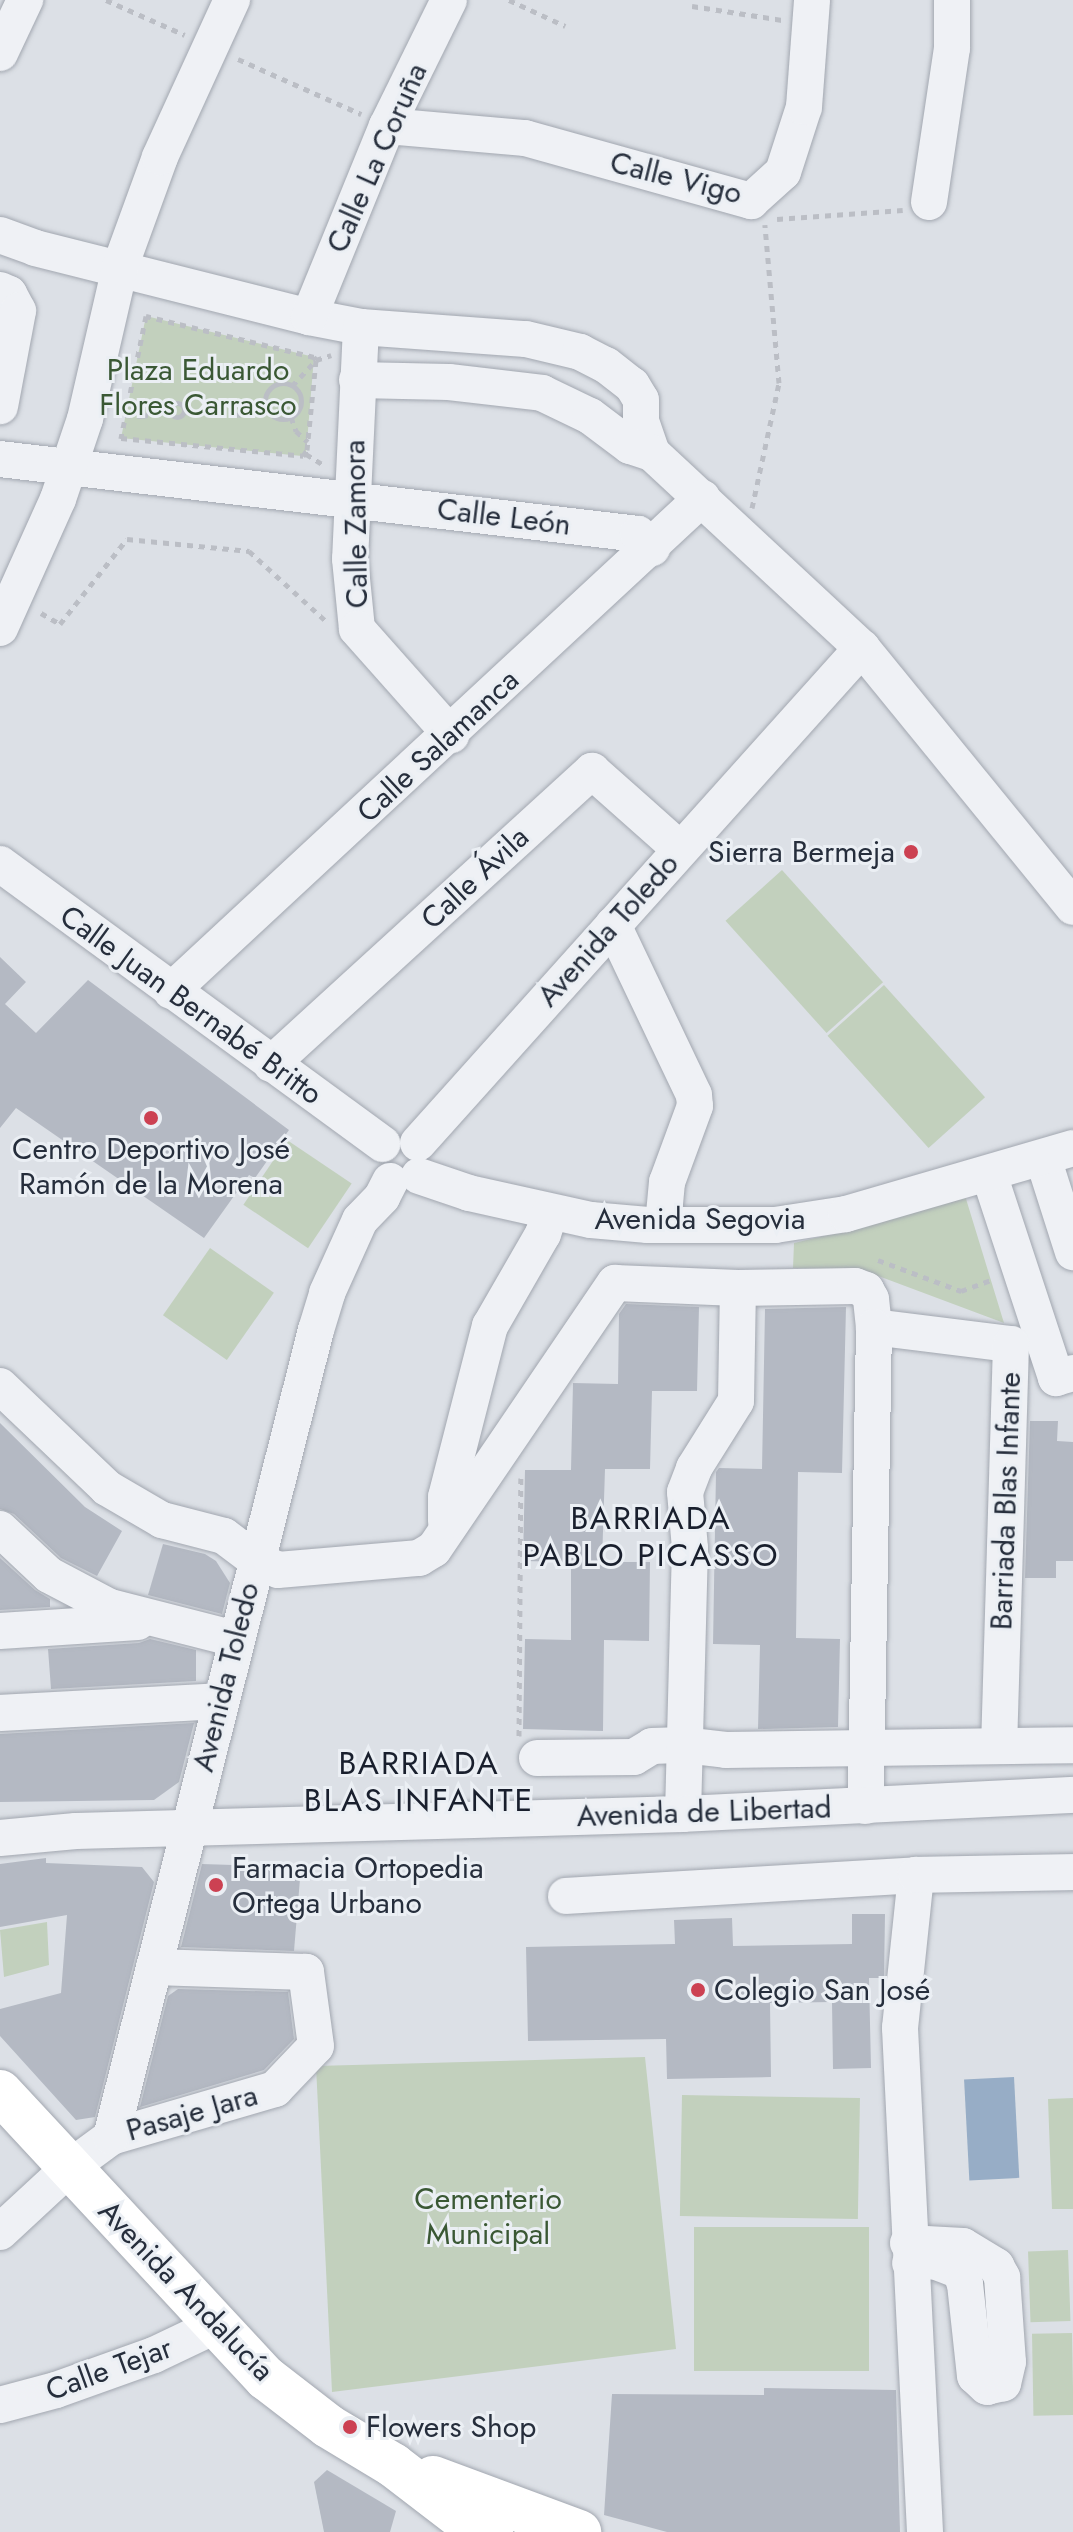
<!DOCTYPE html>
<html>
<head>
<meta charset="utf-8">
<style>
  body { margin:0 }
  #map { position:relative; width:1073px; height:2532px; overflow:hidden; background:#dce0e6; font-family:Jost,sans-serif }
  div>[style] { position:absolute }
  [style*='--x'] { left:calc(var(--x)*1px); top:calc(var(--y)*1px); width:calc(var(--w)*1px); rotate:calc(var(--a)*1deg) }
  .green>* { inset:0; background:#c2d0bd; transform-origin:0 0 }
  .water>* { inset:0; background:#97adc6; transform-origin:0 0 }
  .building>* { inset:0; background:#b4b9c3 }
  .path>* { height:5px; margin-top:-2.5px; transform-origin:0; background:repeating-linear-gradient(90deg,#bbbec5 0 6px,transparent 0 12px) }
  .path>.ring { margin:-2.5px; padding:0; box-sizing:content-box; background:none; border:5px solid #bbbec5; border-radius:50% }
  .roads { filter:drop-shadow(0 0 2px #a2a7b0) drop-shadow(0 0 2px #a2a7b0) }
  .minor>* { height:36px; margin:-18px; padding:0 18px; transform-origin:18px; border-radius:18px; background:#eff1f5 }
  .major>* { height:44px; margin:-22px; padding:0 22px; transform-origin:22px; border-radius:22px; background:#fff }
  .dots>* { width:22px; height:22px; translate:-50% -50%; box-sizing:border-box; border:4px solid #ebeff4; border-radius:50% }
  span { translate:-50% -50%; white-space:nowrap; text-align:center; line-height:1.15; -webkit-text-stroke:6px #ebeff4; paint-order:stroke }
  .street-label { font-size:30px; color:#262e3c }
  .park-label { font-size:30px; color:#3a5834 }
  .poi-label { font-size:30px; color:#262e3c }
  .right { translate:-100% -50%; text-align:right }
  .left { translate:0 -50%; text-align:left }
  .neighbourhood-label { font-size:32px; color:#191f2d; letter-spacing:2px }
</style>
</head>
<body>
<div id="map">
  <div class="green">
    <i style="clip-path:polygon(146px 316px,314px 357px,306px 454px,302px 456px,121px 438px)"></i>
    <i style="left:782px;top:870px;width:151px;height:76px;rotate:48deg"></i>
    <i style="left:884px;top:985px;width:151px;height:76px;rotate:48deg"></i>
    <i style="left:287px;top:1140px;width:78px;height:78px;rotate:34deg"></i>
    <i style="clip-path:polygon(963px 1189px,1004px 1323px,865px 1271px,793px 1268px,794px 1243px,849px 1230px)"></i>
    <i style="left:210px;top:1248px;width:78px;height:82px;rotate:35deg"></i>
    <i style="clip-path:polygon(47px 1922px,49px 1965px,4px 1977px,0 1930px)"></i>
    <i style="clip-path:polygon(645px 2057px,676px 2349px,332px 2392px,316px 2066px)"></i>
    <i style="left:682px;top:2095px;width:178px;height:121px;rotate:1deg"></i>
    <i style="clip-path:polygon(1073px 2098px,1073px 2209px,1052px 2209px,1048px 2099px)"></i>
    <i style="left:694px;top:2227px;width:175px;height:144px"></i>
    <i style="left:1068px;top:2250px;width:71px;height:40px;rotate:88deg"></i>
    <i style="left:1072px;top:2333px;width:82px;height:40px;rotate:89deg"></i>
  </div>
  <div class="water">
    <i style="left:1014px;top:2077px;width:101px;height:50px;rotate:87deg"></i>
  </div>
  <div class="building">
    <i style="clip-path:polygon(0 957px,26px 982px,5px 1004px,36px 1033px,88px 980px,289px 1130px,255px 1178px,249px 1175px,204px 1238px,16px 1108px,0 1128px)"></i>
    <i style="clip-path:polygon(626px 1304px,699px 1307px,697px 1391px,652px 1391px,650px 1469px,605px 1469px,602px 1562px,650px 1562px,649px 1641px,604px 1640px,603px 1731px,523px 1729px,525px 1639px,571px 1640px,571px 1562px,523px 1561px,525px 1470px,571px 1470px,573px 1383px,618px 1384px,619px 1314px)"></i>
    <i style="clip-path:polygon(846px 1307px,842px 1473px,798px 1472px,796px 1638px,840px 1639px,838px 1727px,758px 1729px,760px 1645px,713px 1644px,716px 1472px,719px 1468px,762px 1469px,765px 1309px)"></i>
    <i style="clip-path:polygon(1030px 1421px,1058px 1421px,1057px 1441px,1073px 1442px,1073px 1561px,1056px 1561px,1056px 1578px,1025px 1578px)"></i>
    <i style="clip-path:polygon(0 1423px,85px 1507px,122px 1531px,97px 1576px,61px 1558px,14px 1514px,0 1509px)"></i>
    <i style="clip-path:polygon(163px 1544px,205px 1554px,216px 1561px,230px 1583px,222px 1614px,148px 1595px)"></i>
    <i style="clip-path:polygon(0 1558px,35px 1590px,50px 1599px,50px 1607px,0 1610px)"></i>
    <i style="clip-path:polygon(150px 1639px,196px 1650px,196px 1681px,51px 1689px,48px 1649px,139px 1643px)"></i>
    <i style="clip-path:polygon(194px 1723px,179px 1782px,154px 1800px,0 1802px,0 1734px)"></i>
    <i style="clip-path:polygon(46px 1858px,46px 1863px,142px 1867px,154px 1882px,95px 2117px,76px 2120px,0 2036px,0 2009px,61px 1993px,67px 1915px,0 1927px,0 1864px)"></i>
    <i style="clip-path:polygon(202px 1864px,301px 1867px,294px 1951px,181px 1947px)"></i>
    <i style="clip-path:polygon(852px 1914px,885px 1914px,884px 1978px,869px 1978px,871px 2068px,833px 2069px,832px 2002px,770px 2003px,771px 2077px,667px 2079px,666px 2039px,528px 2041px,526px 1947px,675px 1944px,674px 1920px,732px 1918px,733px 1946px,852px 1944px)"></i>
    <i style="clip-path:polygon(178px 1989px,288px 1992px,294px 2039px,264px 2070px,140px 2107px,168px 1996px)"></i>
    <i style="clip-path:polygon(764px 2388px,896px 2390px,900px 2532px,667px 2532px,604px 2515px,612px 2394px,764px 2395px)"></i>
    <i style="clip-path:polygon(327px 2470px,396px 2511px,390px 2532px,324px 2532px,314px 2482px)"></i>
  </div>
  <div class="path">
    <i style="--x:106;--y:0;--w:86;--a:23.9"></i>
    <i style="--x:509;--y:0;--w:62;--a:24.9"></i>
    <i style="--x:692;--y:6;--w:91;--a:8.8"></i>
    <i style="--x:238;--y:59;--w:135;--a:24.1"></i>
    <i style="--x:777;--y:219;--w:126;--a:-4.1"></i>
    <i class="ring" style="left:265px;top:383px;width:31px;height:31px"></i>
    <i style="--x:292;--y:386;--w:35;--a:-47"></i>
    <i style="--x:316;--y:360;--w:4;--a:-124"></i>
    <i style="--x:314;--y:357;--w:173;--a:-166.3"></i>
    <i style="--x:146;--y:316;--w:125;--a:101.6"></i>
    <i style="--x:121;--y:438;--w:183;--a:5.6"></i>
    <i style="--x:303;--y:456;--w:7;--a:-56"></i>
    <i style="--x:307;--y:450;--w:90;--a:-84.3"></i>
    <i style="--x:316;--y:360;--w:16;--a:-18"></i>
    <i class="ring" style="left:170px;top:403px;width:9px;height:9px"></i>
    <i style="--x:184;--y:412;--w:54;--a:3.2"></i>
    <i style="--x:238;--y:415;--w:29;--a:-14"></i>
    <i style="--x:125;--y:415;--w:17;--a:3"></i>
    <i style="--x:142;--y:416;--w:28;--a:-10"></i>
    <i style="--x:291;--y:417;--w:15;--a:70"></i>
    <i style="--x:296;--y:431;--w:16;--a:43"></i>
    <i style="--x:306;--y:454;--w:22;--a:32"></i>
    <i style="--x:752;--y:508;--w:128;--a:-77.8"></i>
    <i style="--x:779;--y:383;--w:159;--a:-95.1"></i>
    <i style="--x:41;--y:613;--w:22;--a:30"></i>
    <i style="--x:60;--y:624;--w:108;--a:-51.8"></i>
    <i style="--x:127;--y:539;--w:123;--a:5.6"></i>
    <i style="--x:249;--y:551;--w:104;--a:42.3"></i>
    <i style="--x:878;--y:1260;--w:89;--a:20.5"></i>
    <i style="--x:961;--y:1291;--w:33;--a:-20"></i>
    <i style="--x:519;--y:1736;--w:258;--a:-89.6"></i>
  </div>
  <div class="roads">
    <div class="minor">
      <i style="--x:0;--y:53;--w:59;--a:-64.7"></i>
      <i style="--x:387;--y:126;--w:139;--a:5"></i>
      <i style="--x:525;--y:138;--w:235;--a:15.6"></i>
      <i style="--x:751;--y:201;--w:43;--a:-42.2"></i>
      <i style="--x:783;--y:172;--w:68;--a:-72.1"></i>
      <i style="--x:804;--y:107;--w:107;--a:-85.7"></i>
      <i style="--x:929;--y:202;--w:156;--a:-81.5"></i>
      <i style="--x:952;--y:48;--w:48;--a:-90"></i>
      <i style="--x:0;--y:235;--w:37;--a:20"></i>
      <i style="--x:35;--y:248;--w:283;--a:14.1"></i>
      <i style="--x:309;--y:317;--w:53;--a:10.9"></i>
      <i style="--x:361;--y:327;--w:165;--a:4.2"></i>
      <i style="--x:526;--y:339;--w:56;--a:13.5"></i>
      <i style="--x:580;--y:352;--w:29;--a:27"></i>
      <i style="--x:606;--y:365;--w:33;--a:38"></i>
      <i style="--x:632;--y:385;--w:17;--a:59"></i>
      <i style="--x:641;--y:400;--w:21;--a:90"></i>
      <i style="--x:641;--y:421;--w:34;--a:71"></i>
      <i style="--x:652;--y:453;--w:287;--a:42.9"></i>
      <i style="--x:862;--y:648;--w:334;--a:50.8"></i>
      <i style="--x:0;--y:290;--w:10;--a:24"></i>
      <i style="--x:9;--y:294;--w:19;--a:62"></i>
      <i style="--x:18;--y:311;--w:97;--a:100.7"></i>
      <i style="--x:309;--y:317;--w:206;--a:-67.8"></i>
      <i style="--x:387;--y:126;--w:140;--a:-63.8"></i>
      <i style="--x:361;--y:327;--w:232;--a:92.7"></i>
      <i style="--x:350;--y:559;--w:70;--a:84.3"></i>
      <i style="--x:357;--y:629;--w:142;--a:48.4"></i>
      <i style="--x:357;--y:380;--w:92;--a:1.2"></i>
      <i style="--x:449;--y:382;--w:94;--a:6.7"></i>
      <i style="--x:542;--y:393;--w:53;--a:25.6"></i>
      <i style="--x:590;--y:416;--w:50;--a:36.9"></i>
      <i style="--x:630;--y:446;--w:23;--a:18"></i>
      <i style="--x:0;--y:459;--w:642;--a:6.7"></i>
      <i style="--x:638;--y:534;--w:20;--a:45"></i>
      <i style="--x:0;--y:628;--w:141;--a:-65.8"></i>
      <i style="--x:58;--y:499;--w:84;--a:-71.4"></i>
      <i style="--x:85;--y:419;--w:156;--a:-77"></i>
      <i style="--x:120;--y:267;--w:117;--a:-70"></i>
      <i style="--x:160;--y:157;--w:173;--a:-65.4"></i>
      <i style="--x:0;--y:864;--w:474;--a:36.2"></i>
      <i style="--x:613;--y:925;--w:188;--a:64.5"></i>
      <i style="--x:694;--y:1095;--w:11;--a:85"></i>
      <i style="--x:695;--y:1106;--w:81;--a:110.2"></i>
      <i style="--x:667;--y:1182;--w:43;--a:95.3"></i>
      <i style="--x:171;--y:991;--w:725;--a:-42.87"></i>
      <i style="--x:271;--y:1064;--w:435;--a:-42.4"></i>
      <i style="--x:592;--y:771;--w:118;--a:41.6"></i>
      <i style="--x:418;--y:1143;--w:665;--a:-48.11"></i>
      <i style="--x:1043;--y:1158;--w:99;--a:72.3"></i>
      <i style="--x:989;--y:1174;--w:215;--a:71.8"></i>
      <i style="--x:1056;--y:1378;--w:18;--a:-16"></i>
      <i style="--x:419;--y:1176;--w:53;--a:18.8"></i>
      <i style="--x:469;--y:1193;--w:125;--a:12.5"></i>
      <i style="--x:591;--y:1220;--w:57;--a:5"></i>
      <i style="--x:648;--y:1225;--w:127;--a:0"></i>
      <i style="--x:775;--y:1225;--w:72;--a:-8.8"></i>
      <i style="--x:846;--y:1214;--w:236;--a:-16.2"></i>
      <i style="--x:874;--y:1327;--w:138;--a:7.1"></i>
      <i style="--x:1011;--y:1344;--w:402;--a:91.7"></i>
      <i style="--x:0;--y:1386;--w:148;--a:43.6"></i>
      <i style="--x:107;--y:1488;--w:64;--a:30.2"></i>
      <i style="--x:162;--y:1520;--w:64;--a:14.5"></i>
      <i style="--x:224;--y:1536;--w:40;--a:37"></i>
      <i style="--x:256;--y:1560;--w:24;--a:24"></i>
      <i style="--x:278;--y:1570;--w:142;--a:-4.9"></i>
      <i style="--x:419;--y:1558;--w:17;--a:-31"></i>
      <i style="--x:434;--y:1549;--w:322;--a:-55.8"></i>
      <i style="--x:615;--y:1283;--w:123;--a:2.3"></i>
      <i style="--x:738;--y:1288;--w:117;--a:-1"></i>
      <i style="--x:855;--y:1286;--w:12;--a:20"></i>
      <i style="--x:866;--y:1290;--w:10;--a:61"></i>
      <i style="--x:871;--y:1299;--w:28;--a:84"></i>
      <i style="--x:874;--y:1327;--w:479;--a:91"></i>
      <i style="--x:446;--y:1521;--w:24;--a:-90"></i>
      <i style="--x:446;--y:1497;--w:177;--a:-75.6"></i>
      <i style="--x:490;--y:1326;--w:106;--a:-60.1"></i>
      <i style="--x:543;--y:1234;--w:23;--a:-72"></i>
      <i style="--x:0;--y:1529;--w:67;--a:43.2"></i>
      <i style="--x:49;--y:1575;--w:69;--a:27.7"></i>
      <i style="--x:110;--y:1607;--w:130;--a:14.3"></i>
      <i style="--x:0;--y:1631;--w:138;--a:-3.7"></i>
      <i style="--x:0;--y:1713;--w:220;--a:-3.1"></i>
      <i style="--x:537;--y:1758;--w:97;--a:-0.6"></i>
      <i style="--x:634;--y:1757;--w:21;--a:-31"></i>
      <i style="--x:652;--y:1746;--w:32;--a:-2"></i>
      <i style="--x:684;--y:1745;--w:42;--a:6.8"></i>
      <i style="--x:726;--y:1750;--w:347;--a:-0.8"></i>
      <i style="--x:683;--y:1814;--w:266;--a:-88.5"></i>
      <i style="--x:690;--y:1548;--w:56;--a:-95.1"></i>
      <i style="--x:685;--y:1492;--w:26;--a:-69"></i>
      <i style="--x:694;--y:1468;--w:79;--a:-57.9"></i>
      <i style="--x:736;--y:1401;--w:113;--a:-89"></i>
      <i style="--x:0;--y:1838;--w:76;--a:-5.3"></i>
      <i style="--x:76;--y:1831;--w:607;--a:-1.6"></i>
      <i style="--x:683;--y:1814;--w:390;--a:-2.8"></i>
      <i style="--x:566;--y:1896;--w:351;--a:-3.4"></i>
      <i style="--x:111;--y:2137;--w:171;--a:-16.3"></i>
      <i style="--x:275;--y:2089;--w:59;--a:-46.4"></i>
      <i style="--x:316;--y:2046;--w:75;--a:-97.7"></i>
      <i style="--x:306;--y:1972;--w:152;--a:-178.1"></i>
      <i style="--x:0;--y:2232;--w:94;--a:-42.8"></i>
      <i style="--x:69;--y:2168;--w:52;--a:-36.4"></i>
      <i style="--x:111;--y:2137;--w:833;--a:-75.75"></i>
      <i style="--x:316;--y:1330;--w:39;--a:-73"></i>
      <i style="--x:327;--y:1293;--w:80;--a:-65.7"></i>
      <i style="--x:360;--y:1220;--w:32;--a:-46"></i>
      <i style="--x:382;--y:1197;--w:18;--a:-63"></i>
      <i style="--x:908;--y:2243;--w:55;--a:3.1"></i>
      <i style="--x:963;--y:2246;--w:39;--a:31"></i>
      <i style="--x:996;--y:2266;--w:13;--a:61"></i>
      <i style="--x:1002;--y:2277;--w:85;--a:86"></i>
      <i style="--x:1008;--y:2362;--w:22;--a:103"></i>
      <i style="--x:1003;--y:2383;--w:16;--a:166"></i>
      <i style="--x:987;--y:2387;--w:16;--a:-137"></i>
      <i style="--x:975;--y:2376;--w:93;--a:-96.2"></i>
      <i style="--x:965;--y:2284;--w:14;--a:-111"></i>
      <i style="--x:960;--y:2271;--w:28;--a:-159"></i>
      <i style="--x:934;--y:2261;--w:24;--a:175"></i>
      <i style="--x:0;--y:2405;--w:58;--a:-15"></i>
      <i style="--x:56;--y:2390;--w:104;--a:-19.7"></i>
      <i style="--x:154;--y:2355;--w:68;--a:-25.4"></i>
      <i style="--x:925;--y:2532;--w:505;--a:-92.84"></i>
      <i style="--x:900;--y:2028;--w:154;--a:-84"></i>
      <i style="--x:916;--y:1875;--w:157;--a:-1.1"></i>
    </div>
    <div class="major">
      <i style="--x:0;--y:2092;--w:391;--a:47.1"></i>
      <i style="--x:266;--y:2378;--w:78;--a:37.7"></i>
      <i style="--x:328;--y:2426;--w:76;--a:31"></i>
      <i style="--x:393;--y:2465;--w:88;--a:37.6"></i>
      <i style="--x:463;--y:2519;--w:31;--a:25"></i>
      <i style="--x:433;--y:2478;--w:156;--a:20.3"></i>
    </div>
  </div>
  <div class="dots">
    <i style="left:911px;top:852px;background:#cc4152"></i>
    <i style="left:151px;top:1118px;background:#cc4152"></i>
    <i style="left:216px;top:1885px;background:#cc4152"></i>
    <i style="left:698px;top:1990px;background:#cc4152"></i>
    <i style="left:350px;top:2427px;background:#cc4152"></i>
  </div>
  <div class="street-label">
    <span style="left:377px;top:158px;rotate:-66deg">Calle La Coruña</span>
    <span style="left:676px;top:178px;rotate:14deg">Calle Vigo</span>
    <span style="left:504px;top:517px;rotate:7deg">Calle León</span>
    <span style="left:356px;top:524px;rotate:-91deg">Calle Zamora</span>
    <span style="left:438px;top:746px;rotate:-43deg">Calle Salamanca</span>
    <span style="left:475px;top:878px;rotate:-43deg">Calle Ávila</span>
    <span style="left:608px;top:930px;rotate:-48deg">Avenida Toledo</span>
    <span style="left:191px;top:1005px;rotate:36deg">Calle Juan Bernabé Britto</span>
    <span style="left:700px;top:1219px">Avenida Segovia</span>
    <span style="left:1006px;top:1501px;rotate:-88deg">Barriada Blas Infante</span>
    <span style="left:226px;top:1677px;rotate:-76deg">Avenida Toledo</span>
    <span style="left:704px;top:1812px;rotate:-2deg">Avenida de Libertad</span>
    <span style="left:192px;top:2113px;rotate:-16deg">Pasaje Jara</span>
    <span style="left:186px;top:2291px;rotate:46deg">Avenida Andalucía</span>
    <span style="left:109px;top:2369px;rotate:-20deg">Calle Tejar</span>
  </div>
  <div class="park-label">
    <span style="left:198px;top:387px">Plaza Eduardo<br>Flores Carrasco</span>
    <span style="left:488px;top:2216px">Cementerio<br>Municipal</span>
  </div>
  <div class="poi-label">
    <span class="right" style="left:895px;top:852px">Sierra Bermeja</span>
    <span style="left:151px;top:1166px">Centro Deportivo José<br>Ramón de la Morena</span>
    <span class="left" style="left:232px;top:1885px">Farmacia Ortopedia<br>Ortega Urbano</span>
    <span class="left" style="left:714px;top:1990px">Colegio San José</span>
    <span class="left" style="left:366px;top:2427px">Flowers Shop</span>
  </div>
  <div class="neighbourhood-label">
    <span style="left:651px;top:1537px">BARRIADA<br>PABLO PICASSO</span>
    <span style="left:419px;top:1782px">BARRIADA<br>BLAS INFANTE</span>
  </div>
</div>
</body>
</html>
